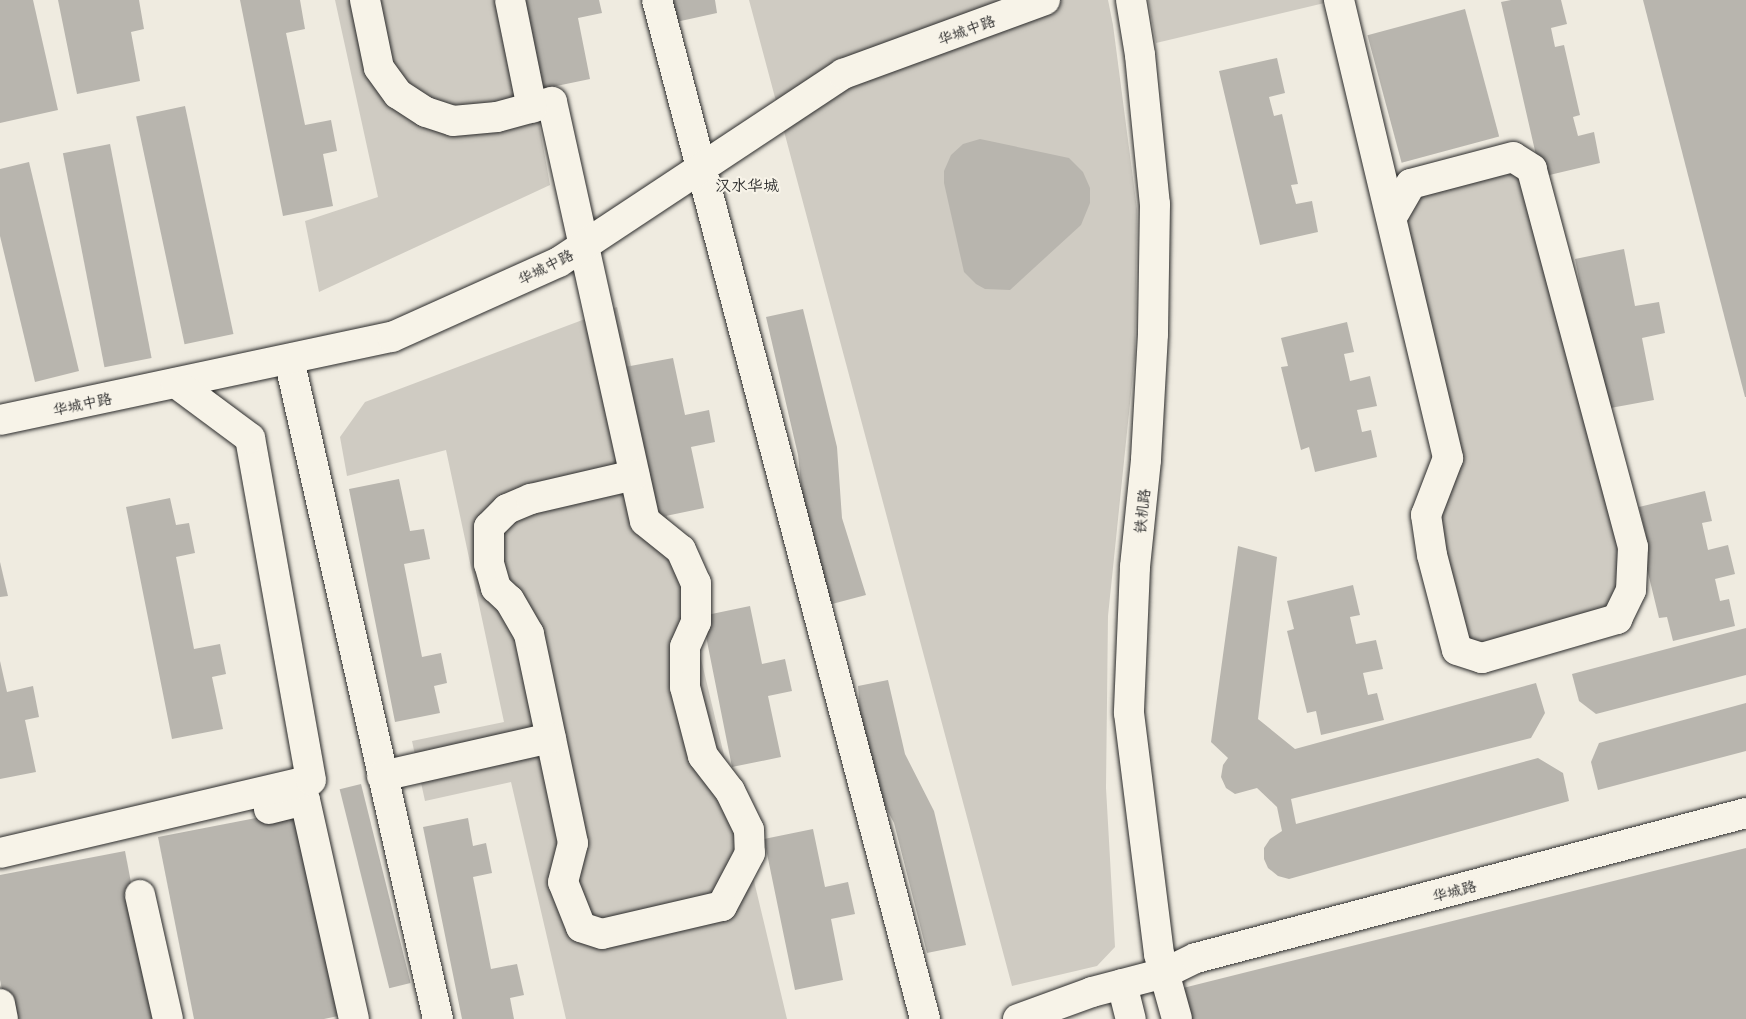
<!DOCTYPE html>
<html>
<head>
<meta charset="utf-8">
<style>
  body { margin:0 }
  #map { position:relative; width:1746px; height:1019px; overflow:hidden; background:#efebe0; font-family:"Playpen Sans","LXGW WenKai TC",sans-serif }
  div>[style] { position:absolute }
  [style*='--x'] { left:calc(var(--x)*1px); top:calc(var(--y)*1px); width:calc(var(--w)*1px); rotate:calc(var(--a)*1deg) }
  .green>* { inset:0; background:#cfcbc2 }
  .building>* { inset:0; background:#b8b5ae; transform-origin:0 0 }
  .roads { filter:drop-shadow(0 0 2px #2b2b2b) drop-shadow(0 0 2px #2b2b2b) }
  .minor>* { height:30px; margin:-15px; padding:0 15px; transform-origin:15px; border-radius:15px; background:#f7f3e8 }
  span { translate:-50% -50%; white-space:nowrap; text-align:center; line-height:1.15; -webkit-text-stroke:4.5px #f7f3e8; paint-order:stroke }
  .street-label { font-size:15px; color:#2b2b2b }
  .neighbourhood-label { font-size:16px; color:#2b2b2b }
</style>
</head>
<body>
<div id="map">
  <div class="green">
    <i style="clip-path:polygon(335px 0,517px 0,550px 185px,319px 292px,305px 221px,378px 197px)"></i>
    <i style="clip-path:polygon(749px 0,1108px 0,1113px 25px,1137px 209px,1135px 355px,1108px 616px,1106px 788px,1115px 947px,1097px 966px,1012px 986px)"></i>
    <i style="clip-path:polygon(1148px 0,1337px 0,1156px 43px)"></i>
    <i style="clip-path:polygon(1513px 157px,1633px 547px,1617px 619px,1457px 650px,1432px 555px,1448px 458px,1391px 218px,1411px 184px)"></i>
    <i style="clip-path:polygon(617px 307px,787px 1019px,566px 1019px,511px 782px,425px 801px,412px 741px,504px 722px,446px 450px,347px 476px,340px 437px,365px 402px)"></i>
  </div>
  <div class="building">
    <i style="clip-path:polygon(0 0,33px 0,58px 110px,0 123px)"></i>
    <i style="clip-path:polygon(58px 0,139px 0,144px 29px,131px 32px,140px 81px,77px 94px)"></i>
    <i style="clip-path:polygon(240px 0,300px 0,305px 29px,286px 33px,305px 125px,331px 120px,337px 151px,323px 154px,333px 206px,283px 216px)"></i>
    <i style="clip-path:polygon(524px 0,599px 0,602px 13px,578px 18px,590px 79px,542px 89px)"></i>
    <i style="clip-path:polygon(671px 0,715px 0,717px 13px,676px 22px)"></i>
    <i style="clip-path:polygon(1511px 0,1561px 0,1567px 24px,1551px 28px,1555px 47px,1564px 45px,1580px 115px,1573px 117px,1578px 136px,1594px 132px,1600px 163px,1541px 177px,1501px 2px)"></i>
    <i style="clip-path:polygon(1643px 0,1746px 0,1746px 397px,1745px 397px)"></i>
    <i style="left:1465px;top:9px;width:132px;height:101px;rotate:75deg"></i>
    <i style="clip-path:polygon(1277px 58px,1285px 93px,1269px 97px,1274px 116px,1282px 114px,1298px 184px,1291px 185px,1296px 204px,1312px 201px,1318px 232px,1260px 245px,1219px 71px)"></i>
    <i style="left:185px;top:106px;width:233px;height:50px;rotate:78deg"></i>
    <i style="clip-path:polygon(980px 139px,1069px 158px,1083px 172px,1090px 188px,1090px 203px,1081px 225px,1010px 290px,985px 289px,976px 284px,964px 272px,944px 183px,944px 171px,951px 155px,963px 144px)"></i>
    <i style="left:110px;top:144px;width:218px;height:48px;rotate:79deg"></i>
    <i style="clip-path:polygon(29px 162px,79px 371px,35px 382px,0 236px,0 169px)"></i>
    <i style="clip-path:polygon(1624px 249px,1635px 306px,1659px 302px,1665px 333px,1642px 338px,1654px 400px,1605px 409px,1575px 259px)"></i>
    <i style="clip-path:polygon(803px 309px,837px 447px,842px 518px,866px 595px,832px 604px,806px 531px,798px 455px,766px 317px)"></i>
    <i style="clip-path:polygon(1347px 322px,1354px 352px,1344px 354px,1350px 381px,1370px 376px,1377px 406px,1357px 410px,1362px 432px,1371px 430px,1377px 457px,1315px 472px,1309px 447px,1301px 450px,1281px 367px,1288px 366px,1281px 338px)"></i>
    <i style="clip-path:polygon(673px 358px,685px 415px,709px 410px,715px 442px,691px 447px,704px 508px,656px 518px,625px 367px)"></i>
    <i style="clip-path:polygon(399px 479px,410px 531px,424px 529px,430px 559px,404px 564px,422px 657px,441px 653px,447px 683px,434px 686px,440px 713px,395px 722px,349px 489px)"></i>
    <i style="clip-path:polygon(1705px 491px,1712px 521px,1702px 523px,1708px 550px,1728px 545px,1735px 574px,1715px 579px,1720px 601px,1729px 599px,1735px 626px,1673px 641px,1667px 617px,1659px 618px,1639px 536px,1646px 535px,1639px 507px)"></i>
    <i style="clip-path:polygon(170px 498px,176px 525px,189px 523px,195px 553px,176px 557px,194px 649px,220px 644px,226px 674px,212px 677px,223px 729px,172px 739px,126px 507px)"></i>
    <i style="clip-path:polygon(1238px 546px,1277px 557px,1258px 719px,1295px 749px,1536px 683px,1545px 713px,1531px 738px,1291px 799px,1296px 824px,1538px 758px,1563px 773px,1569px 801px,1289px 879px,1278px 876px,1268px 868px,1264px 859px,1264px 848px,1270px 839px,1282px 831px,1277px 807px,1257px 788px,1235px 794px,1226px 788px,1221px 777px,1223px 765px,1228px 758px,1211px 742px)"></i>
    <i style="clip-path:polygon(0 562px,8px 596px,0 597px)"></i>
    <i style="clip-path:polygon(1353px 585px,1360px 615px,1350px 617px,1356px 644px,1376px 640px,1383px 669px,1363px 673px,1368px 695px,1377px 693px,1384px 720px,1321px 735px,1316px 711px,1307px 713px,1287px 631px,1294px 629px,1287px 601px)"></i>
    <i style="clip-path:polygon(750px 606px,762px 664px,785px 659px,792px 691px,768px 696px,781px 757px,732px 767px,702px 616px)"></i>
    <i style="clip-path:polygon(1746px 628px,1746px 675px,1596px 714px,1579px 701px,1572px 674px)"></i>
    <i style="clip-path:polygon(0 661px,7px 692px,33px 686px,39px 717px,25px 720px,36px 772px,0 779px)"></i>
    <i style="clip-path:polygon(888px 680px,905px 754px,934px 811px,966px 945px,927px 953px,894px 823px,864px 765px,858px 686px)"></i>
    <i style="clip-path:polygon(1746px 703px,1746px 751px,1598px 790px,1591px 762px,1599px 743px)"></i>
    <i style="left:361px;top:784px;width:205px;height:22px;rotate:76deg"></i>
    <i style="clip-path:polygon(303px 809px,343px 1015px,324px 1019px,194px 1019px,158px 837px)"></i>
    <i style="clip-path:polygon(468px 818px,473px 846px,486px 843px,492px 873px,473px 877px,491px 969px,517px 964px,524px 995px,510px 998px,514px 1019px,462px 1019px,423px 827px)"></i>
    <i style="clip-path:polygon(813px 829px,825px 887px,848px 882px,855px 914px,831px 919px,843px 980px,795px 990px,764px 839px)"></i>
    <i style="clip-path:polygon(1746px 848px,1746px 1019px,1191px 1019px,1183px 988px)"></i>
    <i style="clip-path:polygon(125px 851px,157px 1019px,8px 1019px,0 980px,0 875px)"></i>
  </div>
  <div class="roads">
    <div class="minor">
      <i style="--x:365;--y:0;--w:69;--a:78.4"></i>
      <i style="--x:379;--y:68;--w:32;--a:54"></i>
      <i style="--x:398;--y:94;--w:33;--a:33"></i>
      <i style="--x:426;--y:112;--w:28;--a:18"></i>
      <i style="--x:453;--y:121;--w:44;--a:-5.2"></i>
      <i style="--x:497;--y:117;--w:57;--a:-15.3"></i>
      <i style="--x:552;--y:102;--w:429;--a:77.5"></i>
      <i style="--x:645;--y:521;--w:46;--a:38.9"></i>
      <i style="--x:681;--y:550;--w:36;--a:66"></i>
      <i style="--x:696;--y:583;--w:39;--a:90"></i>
      <i style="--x:696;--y:622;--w:27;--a:114"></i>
      <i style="--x:685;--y:647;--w:40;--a:90"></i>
      <i style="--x:685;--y:687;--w:71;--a:75.4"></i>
      <i style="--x:703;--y:756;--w:44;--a:52.4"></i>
      <i style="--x:730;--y:791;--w:43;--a:64"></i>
      <i style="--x:749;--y:830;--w:23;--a:88"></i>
      <i style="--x:750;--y:853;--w:60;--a:117.8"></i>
      <i style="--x:722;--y:906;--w:123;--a:166.9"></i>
      <i style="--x:602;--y:934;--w:22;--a:-162"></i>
      <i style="--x:581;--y:927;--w:48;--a:-111.8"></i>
      <i style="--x:563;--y:882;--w:40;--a:-75.6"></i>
      <i style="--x:573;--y:843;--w:214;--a:-101.9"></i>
      <i style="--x:529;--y:634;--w:39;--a:-120"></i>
      <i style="--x:509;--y:600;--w:18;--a:-137"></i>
      <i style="--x:496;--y:588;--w:25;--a:-106"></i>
      <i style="--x:489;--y:564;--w:37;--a:-90"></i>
      <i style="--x:489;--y:527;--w:25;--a:-45"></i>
      <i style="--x:507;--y:509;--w:26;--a:-23"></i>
      <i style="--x:531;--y:499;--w:106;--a:-13.1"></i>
      <i style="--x:510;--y:0;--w:110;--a:78.5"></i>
      <i style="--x:657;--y:0;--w:1054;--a:75.26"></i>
      <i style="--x:1131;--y:0;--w:56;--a:80.7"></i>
      <i style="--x:1140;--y:55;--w:150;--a:84.3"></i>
      <i style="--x:1155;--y:204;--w:130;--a:90.9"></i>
      <i style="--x:1153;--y:334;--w:126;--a:93.2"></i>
      <i style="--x:1146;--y:460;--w:108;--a:95.9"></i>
      <i style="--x:1135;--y:567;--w:146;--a:92.4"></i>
      <i style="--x:1129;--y:713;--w:243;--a:82.9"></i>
      <i style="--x:1159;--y:954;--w:67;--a:74.5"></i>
      <i style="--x:1339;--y:0;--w:471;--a:76.6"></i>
      <i style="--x:1448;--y:458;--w:61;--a:111.1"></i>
      <i style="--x:1426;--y:515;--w:40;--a:81.5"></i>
      <i style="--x:1432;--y:555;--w:98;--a:75.3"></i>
      <i style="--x:1457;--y:650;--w:26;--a:18"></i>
      <i style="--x:1482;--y:658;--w:141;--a:-16.1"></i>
      <i style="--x:1617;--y:619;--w:32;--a:-64"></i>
      <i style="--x:1631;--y:590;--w:43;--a:-87.3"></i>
      <i style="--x:1633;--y:547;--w:391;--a:-105"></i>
      <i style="--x:1532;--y:169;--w:22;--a:-148"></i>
      <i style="--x:1513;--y:157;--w:106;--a:165.2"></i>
      <i style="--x:1411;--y:184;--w:39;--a:120"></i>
      <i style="--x:289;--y:359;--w:677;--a:77.28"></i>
      <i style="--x:0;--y:420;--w:401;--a:-12"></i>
      <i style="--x:392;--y:337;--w:183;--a:-24.2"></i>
      <i style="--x:559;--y:262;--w:341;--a:-33.5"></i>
      <i style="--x:843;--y:74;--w:215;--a:-20.1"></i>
      <i style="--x:382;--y:776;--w:173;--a:-12.7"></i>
      <i style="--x:269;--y:809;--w:37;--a:-14"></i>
      <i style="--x:305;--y:800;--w:224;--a:77.4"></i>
      <i style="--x:0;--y:853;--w:319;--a:-13.2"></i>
      <i style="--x:311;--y:780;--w:347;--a:-100.1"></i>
      <i style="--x:250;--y:438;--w:92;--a:-143.4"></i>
      <i style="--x:140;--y:895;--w:127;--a:77.3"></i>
      <i style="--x:1122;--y:984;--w:36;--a:76"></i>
      <i style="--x:0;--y:1004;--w:15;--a:79"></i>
      <i style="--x:1018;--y:1019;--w:79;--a:-20"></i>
      <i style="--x:1092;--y:992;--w:75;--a:-14.6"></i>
      <i style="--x:1165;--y:973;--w:34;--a:-26"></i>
      <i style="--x:1196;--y:958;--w:569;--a:-14.77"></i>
    </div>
  </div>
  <div class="street-label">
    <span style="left:966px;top:29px;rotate:-20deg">华城中路</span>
    <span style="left:545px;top:266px;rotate:-27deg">华城中路</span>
    <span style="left:82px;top:403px;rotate:-12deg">华城中路</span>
    <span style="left:1141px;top:511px;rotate:-84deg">铁机路</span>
    <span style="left:1454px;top:890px;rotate:-15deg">华城路</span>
  </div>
  <div class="neighbourhood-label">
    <span style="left:747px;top:184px">汉水华城</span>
  </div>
</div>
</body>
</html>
